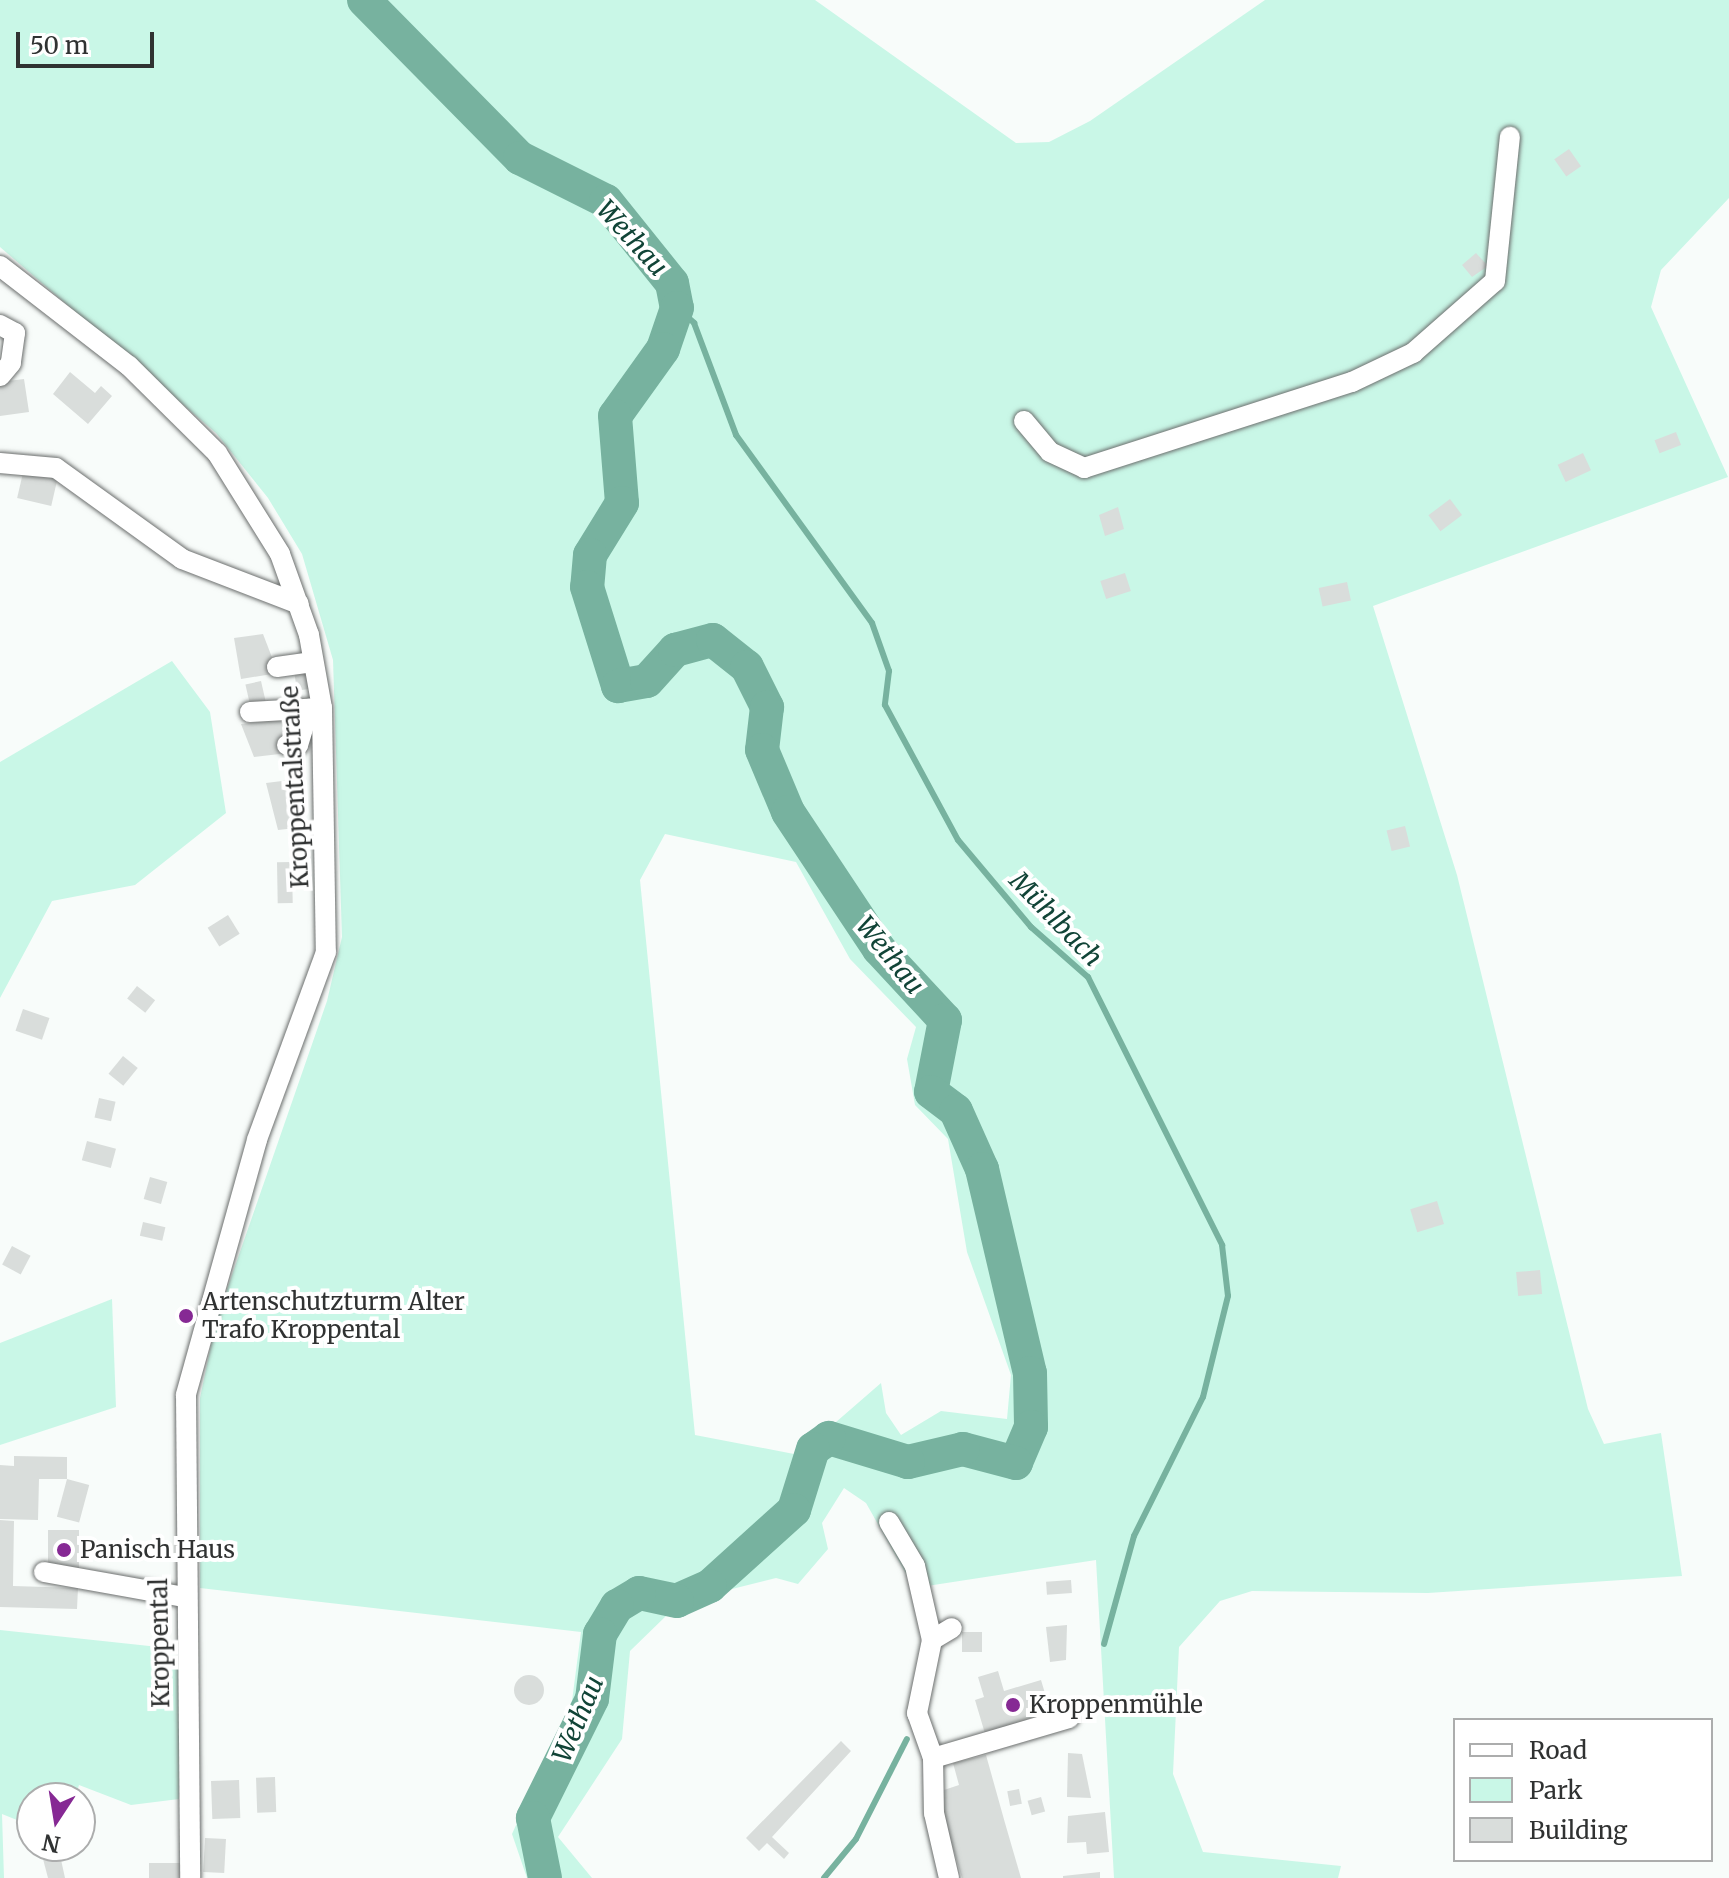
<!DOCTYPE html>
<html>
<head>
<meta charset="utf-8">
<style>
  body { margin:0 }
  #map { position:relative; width:1729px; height:1878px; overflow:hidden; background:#f8fcfa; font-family:Merriweather,serif }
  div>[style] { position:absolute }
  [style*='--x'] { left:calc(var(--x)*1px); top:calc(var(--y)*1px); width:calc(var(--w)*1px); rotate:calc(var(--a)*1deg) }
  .green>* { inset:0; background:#c9f7e7 }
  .stream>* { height:6px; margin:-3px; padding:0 3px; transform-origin:3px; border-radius:3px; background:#77b29f }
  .river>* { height:34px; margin:-17px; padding:0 17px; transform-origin:17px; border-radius:17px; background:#77b29f }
  .building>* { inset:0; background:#d9dddb; transform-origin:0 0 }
  .round { border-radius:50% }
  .roads { filter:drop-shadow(0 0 2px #6c6f6e) drop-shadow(0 0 2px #6c6f6e) }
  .minor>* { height:20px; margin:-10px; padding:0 10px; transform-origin:10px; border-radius:10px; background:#fff }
  .dots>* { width:22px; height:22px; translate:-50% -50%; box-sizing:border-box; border:4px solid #fff; border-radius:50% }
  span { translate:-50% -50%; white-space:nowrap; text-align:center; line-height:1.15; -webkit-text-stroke:8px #fff; paint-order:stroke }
  .street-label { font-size:24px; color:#303232 }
  .poi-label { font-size:24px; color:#303232 }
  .left { translate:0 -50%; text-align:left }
  .water-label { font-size:26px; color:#114437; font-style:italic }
  .legend { position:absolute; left:1453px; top:1718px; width:260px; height:144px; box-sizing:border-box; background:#fff; border:2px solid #acadad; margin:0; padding:10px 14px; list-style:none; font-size:24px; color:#303232 }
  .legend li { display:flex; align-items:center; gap:16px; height:40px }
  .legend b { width:40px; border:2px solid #acadad }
  .north { position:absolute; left:16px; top:1782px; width:80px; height:80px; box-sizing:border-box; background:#fff; border:2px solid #acadad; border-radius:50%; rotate:192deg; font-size:22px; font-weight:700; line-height:32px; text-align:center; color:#303232 }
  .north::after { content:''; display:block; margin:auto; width:28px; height:36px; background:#862994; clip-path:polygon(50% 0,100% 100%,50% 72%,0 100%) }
  .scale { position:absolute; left:16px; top:32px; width:138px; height:36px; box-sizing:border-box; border:4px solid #303232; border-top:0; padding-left:10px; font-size:24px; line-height:28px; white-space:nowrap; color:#303232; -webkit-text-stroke:6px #fff; paint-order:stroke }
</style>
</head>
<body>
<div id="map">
  <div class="green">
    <i style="clip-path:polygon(evenodd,0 0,815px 0,1016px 143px,1049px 142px,1090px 121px,1265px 0,1729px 0,1729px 198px,1661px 270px,1651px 307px,1728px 477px,1373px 606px,1457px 875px,1588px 1409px,1604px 1444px,1661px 1433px,1682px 1576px,1428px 1593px,1252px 1591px,1220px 1601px,1179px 1647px,1173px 1774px,1203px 1852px,1341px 1866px,1338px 1878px,1114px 1878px,1096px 1560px,914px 1588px,866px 1503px,844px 1488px,822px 1523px,828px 1549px,798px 1584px,776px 1578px,732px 1589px,667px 1615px,630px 1651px,622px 1739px,558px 1837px,592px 1878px,527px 1878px,512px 1834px,572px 1701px,581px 1632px,200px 1588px,200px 1398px,216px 1321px,327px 1001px,342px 937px,333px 660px,302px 554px,268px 498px,216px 433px,0 247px,0 0,665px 834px,796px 862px,850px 959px,916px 1027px,907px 1059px,915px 1105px,948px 1139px,967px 1252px,1011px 1375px,1007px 1419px,941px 1411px,901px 1435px,886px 1413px,881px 1383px,828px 1429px,805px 1438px,794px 1454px,695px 1435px,640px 880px,665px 834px)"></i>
    <i style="clip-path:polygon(172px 661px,210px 712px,226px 813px,135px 885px,52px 901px,0 998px,0 762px)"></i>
    <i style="clip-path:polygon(112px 1299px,116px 1407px,0 1445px,0 1343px)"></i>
    <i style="clip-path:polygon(0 1630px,196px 1651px,179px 1799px,131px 1805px,79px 1785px,75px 1798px,32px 1798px,32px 1826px,2px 1814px,4px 1878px,0 1878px)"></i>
  </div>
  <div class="stream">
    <i style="--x:677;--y:308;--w:23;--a:41"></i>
    <i style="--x:694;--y:323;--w:120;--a:69.4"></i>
    <i style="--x:736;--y:435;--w:232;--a:54.1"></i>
    <i style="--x:872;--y:623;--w:51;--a:70.5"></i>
    <i style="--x:889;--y:671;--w:34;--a:97"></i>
    <i style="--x:885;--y:705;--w:153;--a:61.6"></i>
    <i style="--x:958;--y:840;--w:114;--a:50"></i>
    <i style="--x:1031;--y:927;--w:76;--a:41.3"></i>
    <i style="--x:1088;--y:977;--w:300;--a:63.4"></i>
    <i style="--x:1222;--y:1245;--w:51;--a:83.3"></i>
    <i style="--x:1228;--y:1296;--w:104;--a:103.9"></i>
    <i style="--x:1203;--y:1397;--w:155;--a:116.4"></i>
    <i style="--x:1134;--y:1536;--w:112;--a:105.5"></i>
    <i style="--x:824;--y:1878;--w:50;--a:-50.6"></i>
    <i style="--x:856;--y:1839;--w:112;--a:-63"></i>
  </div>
  <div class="river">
    <i style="--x:364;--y:0;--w:222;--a:45.4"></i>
    <i style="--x:520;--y:158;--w:96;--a:26.6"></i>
    <i style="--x:606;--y:201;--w:105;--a:51.2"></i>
    <i style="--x:672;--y:283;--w:25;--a:79"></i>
    <i style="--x:677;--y:308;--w:43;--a:108.9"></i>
    <i style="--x:663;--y:349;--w:82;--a:125.6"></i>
    <i style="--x:615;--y:416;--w:87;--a:85.4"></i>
    <i style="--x:622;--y:503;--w:61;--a:121.6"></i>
    <i style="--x:590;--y:555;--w:32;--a:95"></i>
    <i style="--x:587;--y:587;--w:104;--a:72.6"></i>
    <i style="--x:618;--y:686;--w:29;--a:-10"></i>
    <i style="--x:647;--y:681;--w:42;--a:-47.9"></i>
    <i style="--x:675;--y:650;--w:39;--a:-15"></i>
    <i style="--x:713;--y:640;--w:43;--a:38.5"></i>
    <i style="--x:747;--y:667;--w:45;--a:63.4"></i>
    <i style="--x:767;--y:707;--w:43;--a:96.6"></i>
    <i style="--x:762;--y:750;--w:67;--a:67.2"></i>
    <i style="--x:788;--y:812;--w:164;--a:56.4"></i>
    <i style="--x:879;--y:949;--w:97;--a:47.1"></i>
    <i style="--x:945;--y:1020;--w:73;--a:101"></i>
    <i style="--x:931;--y:1092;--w:31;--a:37"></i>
    <i style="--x:956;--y:1111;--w:64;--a:65.9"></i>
    <i style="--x:982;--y:1169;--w:210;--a:76.8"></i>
    <i style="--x:1030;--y:1373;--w:54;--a:88.9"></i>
    <i style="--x:1031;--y:1427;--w:39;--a:113"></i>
    <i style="--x:1016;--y:1463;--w:55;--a:-165.2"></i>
    <i style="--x:963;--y:1449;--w:57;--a:166.7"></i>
    <i style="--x:908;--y:1462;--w:83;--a:-163.1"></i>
    <i style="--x:829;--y:1438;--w:19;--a:145"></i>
    <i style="--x:813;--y:1449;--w:64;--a:107.3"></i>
    <i style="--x:794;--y:1510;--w:113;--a:137.9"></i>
    <i style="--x:710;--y:1586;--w:36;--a:156"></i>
    <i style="--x:677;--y:1601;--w:39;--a:-168"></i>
    <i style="--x:639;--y:1593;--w:26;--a:149"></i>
    <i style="--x:617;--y:1606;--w:33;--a:121"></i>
    <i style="--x:600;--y:1634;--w:65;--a:97"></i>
    <i style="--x:592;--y:1699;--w:133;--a:116.4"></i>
    <i style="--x:533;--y:1818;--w:61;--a:78.7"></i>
  </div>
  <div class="building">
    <i style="left:1569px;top:149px;width:21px;height:18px;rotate:55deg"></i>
    <i style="clip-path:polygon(1476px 253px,1488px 266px,1472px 277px,1462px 265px)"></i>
    <i style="clip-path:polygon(70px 372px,95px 393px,101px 386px,112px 396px,88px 424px,53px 394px)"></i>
    <i style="clip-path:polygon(24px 379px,29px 412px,0 416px,0 382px)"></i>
    <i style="left:1676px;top:432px;width:14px;height:23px;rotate:69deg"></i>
    <i style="left:1583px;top:453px;width:19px;height:28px;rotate:65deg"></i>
    <i style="left:25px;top:464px;width:35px;height:35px;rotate:13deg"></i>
    <i style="left:1450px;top:499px;width:20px;height:27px;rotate:53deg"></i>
    <i style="clip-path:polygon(1118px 507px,1124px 529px,1105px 536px,1099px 515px)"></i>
    <i style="left:1125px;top:573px;width:19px;height:26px;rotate:72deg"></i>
    <i style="left:1347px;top:582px;width:19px;height:29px;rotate:78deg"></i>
    <i style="clip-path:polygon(263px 634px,278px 673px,241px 679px,234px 638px)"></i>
    <i style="left:307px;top:670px;width:19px;height:13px;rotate:81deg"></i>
    <i style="left:261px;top:681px;width:23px;height:16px;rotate:77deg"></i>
    <i style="clip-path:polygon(284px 719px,288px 753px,254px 757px,241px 724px)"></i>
    <i style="clip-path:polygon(290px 780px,291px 792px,302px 790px,305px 814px,294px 815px,296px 828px,278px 830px,266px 783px)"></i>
    <i style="left:1405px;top:826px;width:21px;height:19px;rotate:76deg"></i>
    <i style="left:292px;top:862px;width:41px;height:15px;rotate:89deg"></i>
    <i style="left:228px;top:915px;width:22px;height:24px;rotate:58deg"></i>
    <i style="left:137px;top:986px;width:23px;height:16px;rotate:38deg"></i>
    <i style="left:23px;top:1009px;width:28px;height:23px;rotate:19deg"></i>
    <i style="left:123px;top:1056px;width:19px;height:23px;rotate:39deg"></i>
    <i style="left:99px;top:1098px;width:17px;height:20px;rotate:13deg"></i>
    <i style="left:87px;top:1141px;width:30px;height:20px;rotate:15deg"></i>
    <i style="left:150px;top:1177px;width:18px;height:23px;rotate:16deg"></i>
    <i style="left:1437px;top:1201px;width:24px;height:28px;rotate:73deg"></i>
    <i style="left:143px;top:1222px;width:23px;height:14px;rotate:13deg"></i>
    <i style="left:12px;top:1246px;width:21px;height:21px;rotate:28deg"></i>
    <i style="left:1540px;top:1270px;width:24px;height:24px;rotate:85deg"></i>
    <i style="clip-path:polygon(14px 1456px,67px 1457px,67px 1479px,39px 1479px,38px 1520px,0 1519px,0 1465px,14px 1466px)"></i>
    <i style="left:67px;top:1479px;width:23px;height:39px;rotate:15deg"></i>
    <i style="clip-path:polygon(0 1520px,14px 1521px,13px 1586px,78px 1588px,77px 1609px,0 1607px)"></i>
    <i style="left:48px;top:1530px;width:31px;height:40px"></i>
    <i style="left:1071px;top:1580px;width:13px;height:25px;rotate:86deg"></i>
    <i style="clip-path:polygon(1067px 1625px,1066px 1660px,1050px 1662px,1046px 1627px)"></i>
    <i style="left:962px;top:1632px;width:20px;height:20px"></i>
    <i style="clip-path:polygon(998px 1671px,1004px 1691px,1041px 1680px,1050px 1710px,986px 1737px,975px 1700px,984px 1697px,978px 1677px)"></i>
    <i class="round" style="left:514px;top:1675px;width:30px;height:30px"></i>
    <i style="clip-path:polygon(841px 1741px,851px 1751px,772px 1837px,789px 1853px,784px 1859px,767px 1843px,759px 1851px,746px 1838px)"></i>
    <i style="clip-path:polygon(1068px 1753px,1082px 1754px,1091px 1798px,1067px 1797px)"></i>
    <i style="clip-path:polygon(986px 1755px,1005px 1823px,1021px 1878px,962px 1878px,945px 1822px,938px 1792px,959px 1785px,953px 1763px)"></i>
    <i style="left:275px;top:1777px;width:35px;height:19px;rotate:88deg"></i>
    <i style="left:239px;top:1780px;width:38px;height:28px;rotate:88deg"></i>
    <i style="left:1019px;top:1789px;width:15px;height:12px;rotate:79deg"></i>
    <i style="left:1041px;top:1797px;width:15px;height:14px;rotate:74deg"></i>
    <i style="clip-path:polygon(1105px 1812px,1109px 1852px,1087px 1854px,1086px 1842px,1067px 1843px,1068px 1816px)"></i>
    <i style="left:205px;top:1838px;width:21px;height:34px;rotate:3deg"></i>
    <i style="clip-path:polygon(60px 1855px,65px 1878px,48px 1878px,43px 1859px)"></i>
    <i style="left:149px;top:1863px;width:34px;height:15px"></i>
    <i style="clip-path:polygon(1100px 1872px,1100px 1878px,1063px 1878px,1063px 1876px)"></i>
  </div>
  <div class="roads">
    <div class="minor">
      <i style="--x:0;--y:266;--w:163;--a:37.8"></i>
      <i style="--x:129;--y:366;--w:124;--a:44.7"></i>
      <i style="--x:217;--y:453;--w:119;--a:58"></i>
      <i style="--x:280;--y:554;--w:86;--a:70.3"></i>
      <i style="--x:309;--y:635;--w:74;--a:79.9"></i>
      <i style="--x:322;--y:708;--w:244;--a:89.1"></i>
      <i style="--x:326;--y:952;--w:200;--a:110.2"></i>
      <i style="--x:257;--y:1140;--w:265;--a:105.6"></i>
      <i style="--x:186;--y:1395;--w:483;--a:89.5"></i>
      <i style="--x:0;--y:325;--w:17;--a:28"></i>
      <i style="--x:15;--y:333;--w:30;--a:98"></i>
      <i style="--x:11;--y:363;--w:17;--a:130"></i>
      <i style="--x:1024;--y:421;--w:40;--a:50"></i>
      <i style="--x:1050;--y:452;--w:38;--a:25"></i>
      <i style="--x:1084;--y:468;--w:281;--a:-17.8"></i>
      <i style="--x:1352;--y:382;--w:68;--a:-25.4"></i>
      <i style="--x:1413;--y:353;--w:109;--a:-41.3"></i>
      <i style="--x:1495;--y:281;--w:145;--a:-84.1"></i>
      <i style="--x:0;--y:463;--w:56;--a:5.1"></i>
      <i style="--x:56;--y:468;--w:155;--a:35.8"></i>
      <i style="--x:182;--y:559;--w:125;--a:21"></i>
      <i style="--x:277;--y:667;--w:36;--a:-8"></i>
      <i style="--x:250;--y:712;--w:72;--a:-3.2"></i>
      <i style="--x:287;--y:745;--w:11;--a:0"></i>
      <i style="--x:298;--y:745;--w:38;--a:-73"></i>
      <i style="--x:889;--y:1522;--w:51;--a:59.4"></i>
      <i style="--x:915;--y:1566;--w:76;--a:77.1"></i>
      <i style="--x:932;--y:1640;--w:75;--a:101.6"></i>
      <i style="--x:917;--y:1713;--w:48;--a:70.4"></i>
      <i style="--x:933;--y:1758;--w:55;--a:89"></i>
      <i style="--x:934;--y:1813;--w:67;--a:77"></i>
      <i style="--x:44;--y:1572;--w:143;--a:10.1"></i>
      <i style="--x:932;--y:1640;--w:23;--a:-31"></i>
      <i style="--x:933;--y:1758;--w:142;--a:-16.4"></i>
    </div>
  </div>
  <div class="dots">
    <i style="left:186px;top:1316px;background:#862994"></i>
    <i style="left:64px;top:1550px;background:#862994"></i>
    <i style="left:1013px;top:1705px;background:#862994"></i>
  </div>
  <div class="street-label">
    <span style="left:295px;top:787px;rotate:-93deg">Kroppentalstraße</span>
    <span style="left:160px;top:1643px;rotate:-91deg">Kroppental</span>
  </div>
  <div class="poi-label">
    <span class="left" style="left:202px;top:1316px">Artenschutzturm Alter<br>Trafo Kroppental</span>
    <span class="left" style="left:80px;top:1550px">Panisch Haus</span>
    <span class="left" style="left:1029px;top:1705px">Kroppenmühle</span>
  </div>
  <div class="water-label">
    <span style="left:632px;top:238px;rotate:48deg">Wethau</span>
    <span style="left:1056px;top:919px;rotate:46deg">Mühlbach</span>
    <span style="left:890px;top:955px;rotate:51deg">Wethau</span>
    <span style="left:578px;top:1719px;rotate:-67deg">Wethau</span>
  </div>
  <ul class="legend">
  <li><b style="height:10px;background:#fff"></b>Road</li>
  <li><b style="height:22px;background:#c9f7e7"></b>Park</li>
  <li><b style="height:22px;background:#d9dddb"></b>Building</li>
  </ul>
  <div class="north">N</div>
  <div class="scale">50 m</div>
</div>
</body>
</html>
